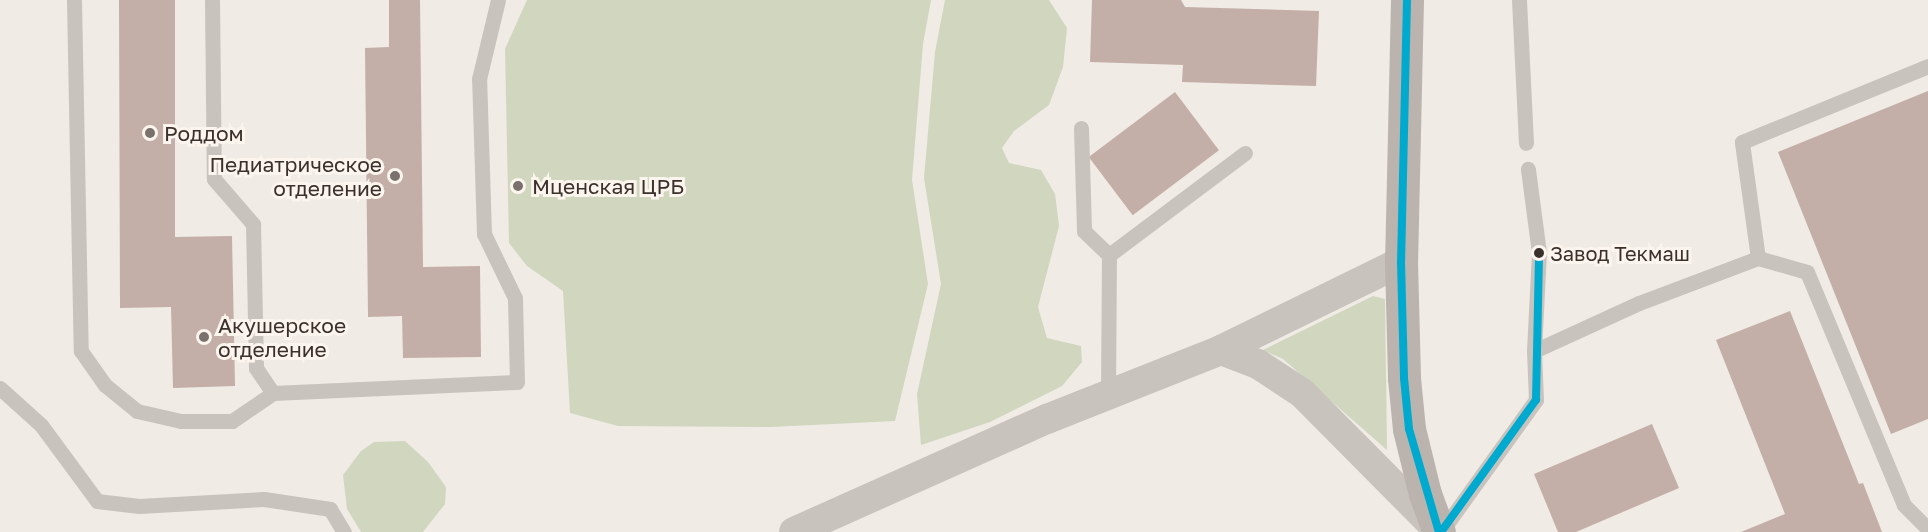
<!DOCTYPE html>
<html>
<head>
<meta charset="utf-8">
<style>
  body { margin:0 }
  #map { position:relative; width:1928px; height:532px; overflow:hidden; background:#f0ebe5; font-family:"Golos Text",sans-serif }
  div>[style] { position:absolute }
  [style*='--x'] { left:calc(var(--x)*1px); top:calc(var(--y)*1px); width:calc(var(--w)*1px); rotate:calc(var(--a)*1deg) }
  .green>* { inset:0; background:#d1d6bf }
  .building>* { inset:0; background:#c3afa7; transform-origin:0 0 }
  .service>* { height:15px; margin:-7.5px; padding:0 7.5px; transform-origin:7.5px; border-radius:7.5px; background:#c9c3be }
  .minor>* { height:30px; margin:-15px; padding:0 15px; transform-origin:15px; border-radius:15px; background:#c9c3be }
  .secondary>* { height:33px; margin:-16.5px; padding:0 16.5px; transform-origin:16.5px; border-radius:16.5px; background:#bab3ae }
  .bus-1>* { height:8px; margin:-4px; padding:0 4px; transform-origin:4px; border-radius:4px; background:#00a9ce }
  .dots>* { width:16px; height:16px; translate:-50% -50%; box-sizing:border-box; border:3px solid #fbf5ee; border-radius:50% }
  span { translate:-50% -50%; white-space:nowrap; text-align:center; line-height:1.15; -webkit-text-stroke:6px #fbf5ee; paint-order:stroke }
  .bus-label { font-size:20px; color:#3b302b }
  .left { translate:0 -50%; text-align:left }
  .poi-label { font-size:21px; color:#3b302b }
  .right { translate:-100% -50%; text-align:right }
</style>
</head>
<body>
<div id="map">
  <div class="green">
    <i style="clip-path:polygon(527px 0,931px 0,923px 44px,912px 180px,928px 284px,895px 421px,771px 427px,618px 426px,570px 413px,563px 291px,527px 266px,509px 243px,505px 49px)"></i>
    <i style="clip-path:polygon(945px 0,1049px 0,1067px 28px,1063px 67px,1049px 105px,1014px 131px,1002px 148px,1009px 163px,1041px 170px,1055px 194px,1059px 226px,1038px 307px,1047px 338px,1081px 346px,1082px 362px,1062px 386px,990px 422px,921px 445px,917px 394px,941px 284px,924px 178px,935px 52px)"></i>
    <i style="clip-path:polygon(1373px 296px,1385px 299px,1387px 450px,1283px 359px,1263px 350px)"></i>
    <i style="clip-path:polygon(405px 441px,428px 462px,446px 487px,445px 504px,423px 532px,361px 532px,347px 509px,343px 475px,361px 451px,374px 442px)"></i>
  </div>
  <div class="building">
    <i style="clip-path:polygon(119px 0,175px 0,175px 237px,232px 236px,235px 386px,173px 388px,171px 307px,120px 308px)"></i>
    <i style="clip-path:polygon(389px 0,420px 0,423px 267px,480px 266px,481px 357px,403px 358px,402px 316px,368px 317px,365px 48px,389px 47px)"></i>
    <i style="clip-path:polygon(1092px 0,1181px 0,1185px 7px,1319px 11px,1316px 86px,1182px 82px,1183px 65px,1090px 62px)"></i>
    <i style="clip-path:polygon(1928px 91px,1928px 419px,1891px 434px,1778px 152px)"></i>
    <i style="left:1175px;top:92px;width:73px;height:108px;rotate:53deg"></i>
    <i style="clip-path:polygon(1790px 311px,1859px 484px,1863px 483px,1882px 532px,1741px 532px,1785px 514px,1716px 340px)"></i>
    <i style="clip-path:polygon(1652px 424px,1679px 488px,1576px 532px,1558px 532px,1534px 474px)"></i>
  </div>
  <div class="service">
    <i style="--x:74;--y:0;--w:351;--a:88.9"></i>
    <i style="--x:81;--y:351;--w:42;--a:54.8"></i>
    <i style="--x:105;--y:385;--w:41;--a:39.1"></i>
    <i style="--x:137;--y:411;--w:45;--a:12.8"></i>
    <i style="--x:181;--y:421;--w:51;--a:0"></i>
    <i style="--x:232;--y:421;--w:50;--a:-34.3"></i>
    <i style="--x:273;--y:393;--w:244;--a:-2.6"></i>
    <i style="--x:517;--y:382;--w:84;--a:-91.4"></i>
    <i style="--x:515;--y:298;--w:71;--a:-115.8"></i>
    <i style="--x:484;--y:234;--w:155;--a:-91.8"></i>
    <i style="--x:479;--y:79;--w:81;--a:-76.5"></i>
    <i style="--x:212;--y:0;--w:179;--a:89.4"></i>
    <i style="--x:214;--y:179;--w:60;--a:49.1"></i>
    <i style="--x:253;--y:224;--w:144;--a:88.8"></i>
    <i style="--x:256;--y:368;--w:30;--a:56"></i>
    <i style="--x:1519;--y:0;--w:143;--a:87.2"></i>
    <i style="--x:1081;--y:128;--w:103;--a:88.3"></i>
    <i style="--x:1084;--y:231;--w:35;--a:44"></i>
    <i style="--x:1758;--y:258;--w:117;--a:-97.9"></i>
    <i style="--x:1742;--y:142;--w:201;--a:-22.2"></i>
    <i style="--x:1534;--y:351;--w:115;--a:-24.6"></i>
    <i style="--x:1639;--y:303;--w:127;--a:-20.7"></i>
    <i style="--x:1758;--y:258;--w:51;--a:15.9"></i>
    <i style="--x:1807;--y:272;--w:252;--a:67.4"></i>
    <i style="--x:1904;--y:505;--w:34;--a:45"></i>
    <i style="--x:0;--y:388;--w:55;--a:42.1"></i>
    <i style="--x:41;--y:425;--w:94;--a:53.6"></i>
    <i style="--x:97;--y:501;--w:42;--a:6.8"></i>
    <i style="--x:139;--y:506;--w:125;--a:-3.2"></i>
    <i style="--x:264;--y:499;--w:67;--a:8.6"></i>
    <i style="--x:330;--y:509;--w:27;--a:59"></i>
    <i style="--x:1108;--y:394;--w:139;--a:-89.6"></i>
    <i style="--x:1109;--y:255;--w:170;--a:-36.9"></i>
    <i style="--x:1441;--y:532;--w:163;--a:-54.3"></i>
    <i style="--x:1536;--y:400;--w:49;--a:-92.3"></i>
    <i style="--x:1534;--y:351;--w:98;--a:-87.1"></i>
    <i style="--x:1539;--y:253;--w:85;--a:-97.5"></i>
  </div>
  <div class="minor">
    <i style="--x:1221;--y:350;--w:40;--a:21"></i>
    <i style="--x:1258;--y:364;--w:53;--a:33.4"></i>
    <i style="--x:1302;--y:393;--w:189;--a:45.2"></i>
    <i style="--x:794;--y:532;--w:277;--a:-24.1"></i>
    <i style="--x:1047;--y:419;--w:187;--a:-21.6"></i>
    <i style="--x:1221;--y:350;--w:200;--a:-26.1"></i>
  </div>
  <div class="secondary">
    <i style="--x:1407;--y:0;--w:262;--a:91.3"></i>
    <i style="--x:1401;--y:262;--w:116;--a:88.5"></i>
    <i style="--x:1404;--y:378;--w:51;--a:84.4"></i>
    <i style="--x:1409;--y:429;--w:67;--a:76.2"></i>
    <i style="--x:1425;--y:494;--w:40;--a:69.8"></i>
  </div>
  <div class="bus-1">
    <i style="--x:1407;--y:0;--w:262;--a:91.3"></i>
    <i style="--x:1401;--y:262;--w:116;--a:88.5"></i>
    <i style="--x:1404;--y:378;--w:51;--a:84.4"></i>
    <i style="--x:1409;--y:429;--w:107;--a:73.8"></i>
    <i style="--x:1441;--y:532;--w:163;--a:-54.3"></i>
    <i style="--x:1536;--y:400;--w:147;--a:-88.8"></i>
  </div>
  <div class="dots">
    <i style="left:150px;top:133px;background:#7a716c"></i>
    <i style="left:395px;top:176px;background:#7a716c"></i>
    <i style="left:518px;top:186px;background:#7a716c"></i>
    <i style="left:1539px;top:253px;background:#3b302b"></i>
    <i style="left:204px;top:337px;background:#7a716c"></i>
  </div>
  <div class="bus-label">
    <span class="left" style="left:1550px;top:253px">Завод Текмаш</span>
  </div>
  <div class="poi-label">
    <span class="left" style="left:164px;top:133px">Роддом</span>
    <span class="right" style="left:382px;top:176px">Педиатрическое<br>отделение</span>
    <span class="left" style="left:532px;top:186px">Мценская ЦРБ</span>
    <span class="left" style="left:218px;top:337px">Акушерское<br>отделение</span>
  </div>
</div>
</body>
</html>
